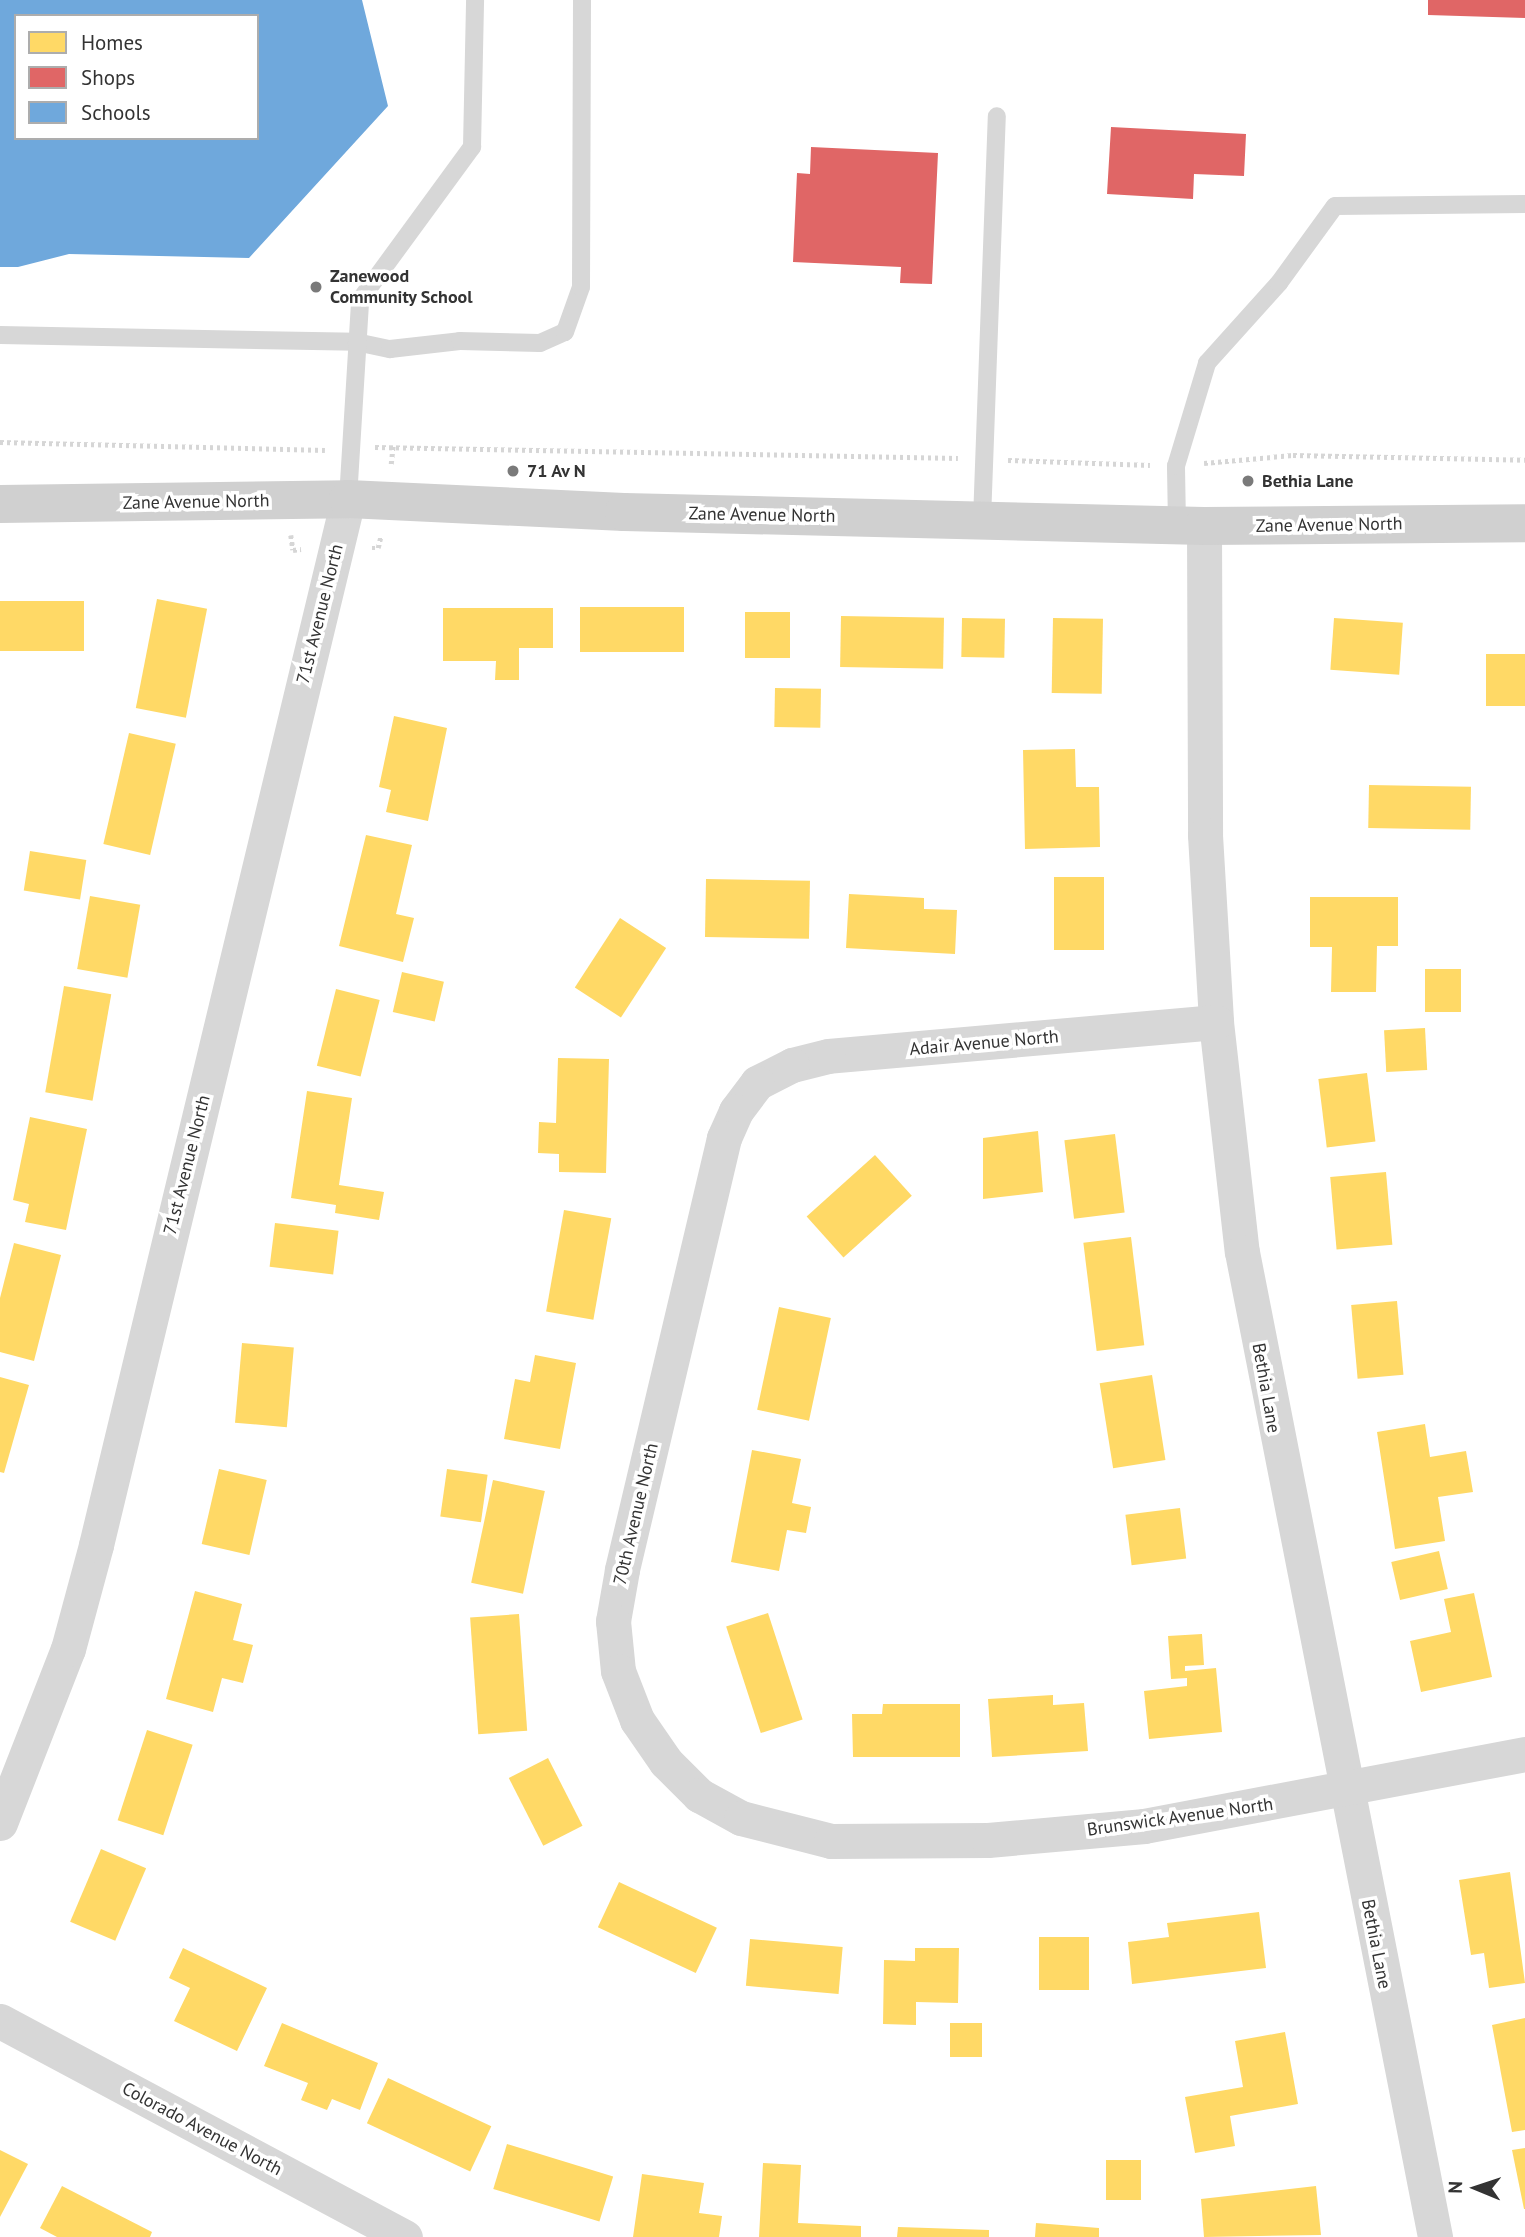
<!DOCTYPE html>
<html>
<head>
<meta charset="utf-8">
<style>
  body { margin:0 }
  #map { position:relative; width:1525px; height:2237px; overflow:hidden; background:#fff; font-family:"PT Sans",sans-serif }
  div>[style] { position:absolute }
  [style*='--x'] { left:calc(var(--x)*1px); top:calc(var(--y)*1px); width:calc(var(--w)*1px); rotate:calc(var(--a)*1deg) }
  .homes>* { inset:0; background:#ffd966; transform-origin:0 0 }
  .shops>* { inset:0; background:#e06666 }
  .schools>* { inset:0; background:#6fa8dc }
  .path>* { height:4.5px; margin-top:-2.25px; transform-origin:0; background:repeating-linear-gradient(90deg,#d6d6d6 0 3.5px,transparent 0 7px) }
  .lane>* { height:18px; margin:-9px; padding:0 9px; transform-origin:9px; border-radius:9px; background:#d7d7d7 }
  .street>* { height:35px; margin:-17.5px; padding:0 17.5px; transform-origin:17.5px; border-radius:17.5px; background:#d7d7d7 }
  .secondary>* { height:38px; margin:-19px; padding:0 19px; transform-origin:19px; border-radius:19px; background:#d0d0d0 }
  .dots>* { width:19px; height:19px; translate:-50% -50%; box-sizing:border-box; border:4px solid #fff; border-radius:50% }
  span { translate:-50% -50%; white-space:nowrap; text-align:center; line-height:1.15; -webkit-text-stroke:7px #fff; paint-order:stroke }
  .poi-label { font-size:18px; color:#333; font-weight:700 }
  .left { translate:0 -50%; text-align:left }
  .street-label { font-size:18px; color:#333 }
  .legend { position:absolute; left:14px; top:14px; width:245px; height:126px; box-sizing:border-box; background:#fff; border:2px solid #adadad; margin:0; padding:9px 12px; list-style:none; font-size:21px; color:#333 }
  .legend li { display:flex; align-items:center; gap:14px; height:35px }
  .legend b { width:35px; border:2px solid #adadad }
  .north { position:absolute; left:1441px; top:2153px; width:70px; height:70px; -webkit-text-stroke:5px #fff; paint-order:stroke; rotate:272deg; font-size:19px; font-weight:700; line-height:28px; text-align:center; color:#333 }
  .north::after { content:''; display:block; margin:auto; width:24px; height:32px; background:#333; clip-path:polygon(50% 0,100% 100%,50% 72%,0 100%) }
</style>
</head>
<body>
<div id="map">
  <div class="homes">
    <i style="left:157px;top:599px;width:51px;height:111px;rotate:11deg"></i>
    <i style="left:0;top:601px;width:84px;height:50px"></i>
    <i style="left:580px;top:607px;width:104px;height:45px"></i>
    <i style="clip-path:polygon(443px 608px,553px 608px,553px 648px,519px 648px,519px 680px,495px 680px,496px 661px,443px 661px)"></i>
    <i style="left:745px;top:612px;width:45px;height:46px"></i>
    <i style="left:841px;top:616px;width:103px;height:51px;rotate:1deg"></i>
    <i style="left:962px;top:618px;width:43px;height:39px;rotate:1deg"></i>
    <i style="left:1053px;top:618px;width:50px;height:75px;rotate:1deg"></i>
    <i style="left:1334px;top:618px;width:69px;height:52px;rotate:4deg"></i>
    <i style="left:1486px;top:654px;width:39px;height:52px"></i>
    <i style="left:775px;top:688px;width:46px;height:39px;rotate:1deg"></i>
    <i style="clip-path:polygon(394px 716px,447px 728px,428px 821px,386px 812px,391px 790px,379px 787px)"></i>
    <i style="left:129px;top:733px;width:48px;height:114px;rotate:13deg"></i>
    <i style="clip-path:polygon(1075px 749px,1076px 787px,1099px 787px,1100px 847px,1025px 849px,1023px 750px)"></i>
    <i style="left:1369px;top:785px;width:102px;height:43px;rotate:1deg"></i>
    <i style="clip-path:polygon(366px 835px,412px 845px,396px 914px,414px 918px,403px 962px,339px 946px)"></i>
    <i style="left:30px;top:851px;width:57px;height:40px;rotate:9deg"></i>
    <i style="left:1104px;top:877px;width:73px;height:50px;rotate:90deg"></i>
    <i style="left:706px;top:879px;width:104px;height:58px;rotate:1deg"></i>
    <i style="clip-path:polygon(849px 894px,924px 898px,924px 909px,957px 910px,955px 954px,846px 948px)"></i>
    <i style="left:90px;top:896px;width:51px;height:74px;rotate:10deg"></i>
    <i style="clip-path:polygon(1310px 897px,1398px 897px,1398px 946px,1377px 946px,1376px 992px,1331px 992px,1332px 947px,1310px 947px)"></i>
    <i style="left:620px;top:918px;width:55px;height:83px;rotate:33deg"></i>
    <i style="left:1425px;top:969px;width:36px;height:43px"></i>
    <i style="left:402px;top:972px;width:43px;height:41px;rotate:13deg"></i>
    <i style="left:64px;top:986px;width:48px;height:108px;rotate:10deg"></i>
    <i style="left:336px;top:989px;width:45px;height:79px;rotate:14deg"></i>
    <i style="left:1425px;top:1028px;width:42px;height:41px;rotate:87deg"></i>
    <i style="clip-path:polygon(558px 1058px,609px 1059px,606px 1173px,559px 1172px,559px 1154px,538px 1153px,539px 1122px,556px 1123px)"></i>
    <i style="left:1367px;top:1073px;width:69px;height:49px;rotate:83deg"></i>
    <i style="clip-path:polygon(307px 1091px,352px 1098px,339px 1185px,384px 1192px,379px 1220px,335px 1213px,336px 1205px,291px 1198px)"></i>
    <i style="clip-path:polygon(30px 1117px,87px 1129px,66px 1230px,25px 1222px,29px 1204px,13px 1200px)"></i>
    <i style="clip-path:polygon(1038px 1131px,1043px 1192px,983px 1199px,983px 1138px)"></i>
    <i style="left:1115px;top:1134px;width:79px;height:51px;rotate:83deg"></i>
    <i style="left:875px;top:1155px;width:55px;height:92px;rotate:48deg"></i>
    <i style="left:1386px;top:1172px;width:73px;height:56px;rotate:85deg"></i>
    <i style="left:564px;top:1210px;width:48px;height:103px;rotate:10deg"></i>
    <i style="left:275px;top:1223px;width:64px;height:44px;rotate:7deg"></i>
    <i style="left:1131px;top:1237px;width:109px;height:48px;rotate:83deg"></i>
    <i style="clip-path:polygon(14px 1243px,61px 1255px,34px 1361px,0 1352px,0 1298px)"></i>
    <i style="left:1397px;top:1301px;width:74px;height:46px;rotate:85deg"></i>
    <i style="left:779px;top:1307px;width:53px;height:105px;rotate:12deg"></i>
    <i style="left:242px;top:1343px;width:52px;height:80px;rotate:5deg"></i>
    <i style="clip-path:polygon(535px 1355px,576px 1363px,560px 1449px,504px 1439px,515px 1379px,530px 1382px)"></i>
    <i style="left:1152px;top:1375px;width:86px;height:53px;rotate:81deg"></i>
    <i style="clip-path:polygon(0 1377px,29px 1385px,4px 1473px,0 1472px)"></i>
    <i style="clip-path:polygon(1425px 1424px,1430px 1457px,1466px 1451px,1473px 1492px,1438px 1497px,1445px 1541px,1395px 1549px,1377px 1432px)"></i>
    <i style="clip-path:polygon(752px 1450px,801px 1459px,792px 1503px,811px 1507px,806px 1533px,787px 1530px,779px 1571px,731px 1562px)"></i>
    <i style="left:219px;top:1469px;width:49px;height:77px;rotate:13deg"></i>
    <i style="left:447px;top:1469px;width:41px;height:48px;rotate:8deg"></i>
    <i style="left:493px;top:1480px;width:53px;height:105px;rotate:12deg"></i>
    <i style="left:1180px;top:1508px;width:51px;height:55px;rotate:83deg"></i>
    <i style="left:1439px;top:1551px;width:39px;height:49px;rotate:77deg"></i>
    <i style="clip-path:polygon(195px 1591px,242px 1604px,233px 1640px,253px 1645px,243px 1683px,222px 1678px,213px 1712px,166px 1699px)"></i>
    <i style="clip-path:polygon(1474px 1593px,1492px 1677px,1421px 1692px,1410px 1641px,1451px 1632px,1444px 1599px)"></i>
    <i style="left:768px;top:1613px;width:112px;height:44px;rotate:72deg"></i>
    <i style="left:519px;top:1614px;width:117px;height:49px;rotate:86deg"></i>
    <i style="clip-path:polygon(1202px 1634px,1204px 1665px,1185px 1666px,1185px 1671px,1216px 1668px,1222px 1732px,1149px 1739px,1144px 1691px,1187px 1686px,1187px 1678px,1171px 1679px,1168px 1636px)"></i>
    <i style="clip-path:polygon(1053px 1695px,1053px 1705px,1084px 1703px,1088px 1751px,992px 1757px,988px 1699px)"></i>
    <i style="clip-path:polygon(883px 1704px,960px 1704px,960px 1757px,853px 1757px,852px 1714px,882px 1714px)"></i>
    <i style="left:147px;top:1730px;width:48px;height:95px;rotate:18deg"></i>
    <i style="left:548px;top:1758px;width:76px;height:44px;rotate:63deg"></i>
    <i style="left:101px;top:1849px;width:49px;height:79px;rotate:23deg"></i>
    <i style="clip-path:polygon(1510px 1872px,1525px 1983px,1489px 1988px,1484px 1953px,1471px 1955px,1459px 1880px)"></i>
    <i style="left:619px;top:1882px;width:108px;height:50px;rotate:25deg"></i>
    <i style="clip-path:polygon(1259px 1912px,1266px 1968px,1132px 1984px,1128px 1942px,1169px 1937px,1167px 1923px)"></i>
    <i style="left:1039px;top:1937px;width:50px;height:53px"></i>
    <i style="left:750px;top:1939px;width:93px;height:47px;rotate:5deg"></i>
    <i style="clip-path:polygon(183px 1948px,267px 1988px,237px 2051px,174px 2021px,190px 1988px,169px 1978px)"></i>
    <i style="clip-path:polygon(915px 1948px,959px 1948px,958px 2003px,916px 2002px,916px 2025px,883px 2024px,884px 1960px,915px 1961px)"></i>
    <i style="clip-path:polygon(1525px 2018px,1525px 2130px,1512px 2132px,1492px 2025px)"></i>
    <i style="clip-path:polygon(282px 2023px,378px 2063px,360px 2110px,332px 2099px,327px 2110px,301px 2100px,308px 2083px,264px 2066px)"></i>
    <i style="left:950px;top:2023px;width:32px;height:34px"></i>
    <i style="clip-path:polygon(1285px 2032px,1298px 2104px,1230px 2116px,1235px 2146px,1195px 2153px,1185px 2097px,1243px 2087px,1235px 2041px)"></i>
    <i style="left:388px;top:2078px;width:114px;height:50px;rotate:25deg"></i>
    <i style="left:507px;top:2144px;width:111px;height:47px;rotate:17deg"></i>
    <i style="clip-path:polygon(1525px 2148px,1525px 2209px,1524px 2209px,1512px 2150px)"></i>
    <i style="clip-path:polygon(0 2150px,28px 2164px,0 2217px)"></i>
    <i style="left:1106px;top:2160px;width:35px;height:40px"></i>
    <i style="clip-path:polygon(763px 2163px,801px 2165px,798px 2223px,861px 2226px,861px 2237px,759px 2237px)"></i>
    <i style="clip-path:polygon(642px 2174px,704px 2183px,699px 2213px,722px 2216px,719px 2237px,633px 2237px)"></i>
    <i style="clip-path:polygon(62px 2186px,152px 2232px,150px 2237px,57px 2237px,40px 2228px)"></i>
    <i style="clip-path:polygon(1316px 2186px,1321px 2235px,1204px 2237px,1201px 2199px)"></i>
    <i style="clip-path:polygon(1036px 2223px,1099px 2228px,1099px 2237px,1035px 2237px)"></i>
    <i style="clip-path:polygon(898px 2227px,989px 2230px,989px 2237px,897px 2237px)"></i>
  </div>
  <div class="shops">
    <i style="clip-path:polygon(1428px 0,1525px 0,1525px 18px,1428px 15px)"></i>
    <i style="clip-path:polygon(1111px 127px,1246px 134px,1244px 176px,1194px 174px,1193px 199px,1107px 194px)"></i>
    <i style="clip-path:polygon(811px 147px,938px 153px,932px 284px,900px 283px,901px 267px,793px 262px,797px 173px,810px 174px)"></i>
  </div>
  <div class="schools">
    <i style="clip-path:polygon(evenodd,0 0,362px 0,388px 106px,249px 258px,69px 254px,18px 267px,0 267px,0 0,16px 16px,257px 16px,257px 138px,16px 138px,16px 16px)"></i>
  </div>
  <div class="path">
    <i style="--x:0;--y:442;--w:325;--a:1.4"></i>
    <i style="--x:375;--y:447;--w:583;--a:1.08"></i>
    <i style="--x:1008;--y:460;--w:142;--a:2"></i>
    <i style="--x:1204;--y:463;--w:89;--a:-5.1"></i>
    <i style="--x:1293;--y:455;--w:232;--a:1.2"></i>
    <i style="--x:391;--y:464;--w:20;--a:-84"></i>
    <i style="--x:291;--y:535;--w:15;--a:82"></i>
    <i style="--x:293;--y:550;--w:8;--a:-7"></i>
    <i style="--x:372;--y:548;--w:6;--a:0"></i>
    <i style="--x:378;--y:548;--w:13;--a:-77"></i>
  </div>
  <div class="lane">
    <i style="--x:0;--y:335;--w:356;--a:1.1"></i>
    <i style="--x:356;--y:342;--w:35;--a:12"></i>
    <i style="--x:390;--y:349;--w:70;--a:-6.5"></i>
    <i style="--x:460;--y:341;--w:80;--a:1.4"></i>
    <i style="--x:540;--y:343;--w:27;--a:-24"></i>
    <i style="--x:565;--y:332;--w:48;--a:-70.4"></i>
    <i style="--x:581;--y:287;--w:287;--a:-89.8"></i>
    <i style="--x:348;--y:499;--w:199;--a:-86.5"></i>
    <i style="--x:360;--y:300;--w:190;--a:-53.8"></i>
    <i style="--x:472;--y:147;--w:147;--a:-88.8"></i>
    <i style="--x:982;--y:520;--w:404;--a:-87.9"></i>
    <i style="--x:1177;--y:525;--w:59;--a:-91"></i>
    <i style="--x:1176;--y:466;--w:108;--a:-73.2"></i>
    <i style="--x:1207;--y:363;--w:108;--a:-48"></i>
    <i style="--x:1279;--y:283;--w:95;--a:-54"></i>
    <i style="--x:1335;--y:206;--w:190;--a:-0.6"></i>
  </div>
  <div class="street">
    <i style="--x:1204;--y:526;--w:309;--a:89.8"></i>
    <i style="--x:1205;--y:835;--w:187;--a:86.6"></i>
    <i style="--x:1216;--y:1022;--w:231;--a:83.6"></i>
    <i style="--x:1242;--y:1252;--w:1004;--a:78.91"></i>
    <i style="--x:1216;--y:1022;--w:389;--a:175"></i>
    <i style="--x:828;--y:1056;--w:37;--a:166"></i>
    <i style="--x:792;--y:1065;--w:39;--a:153"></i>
    <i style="--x:757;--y:1083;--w:35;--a:127"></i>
    <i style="--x:736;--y:1111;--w:30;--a:114"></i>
    <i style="--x:724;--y:1138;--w:444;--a:103.3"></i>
    <i style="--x:622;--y:1570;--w:52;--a:100"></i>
    <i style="--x:613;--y:1621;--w:50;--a:84.3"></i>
    <i style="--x:618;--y:1671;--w:53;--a:68.8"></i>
    <i style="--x:637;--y:1720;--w:51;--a:55.4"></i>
    <i style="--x:666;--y:1762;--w:47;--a:45"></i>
    <i style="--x:699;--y:1795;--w:48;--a:28.7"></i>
    <i style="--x:741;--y:1818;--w:93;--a:14.3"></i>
    <i style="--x:831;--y:1841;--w:157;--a:-0.4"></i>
    <i style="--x:988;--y:1840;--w:157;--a:-5.1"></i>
    <i style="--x:1144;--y:1826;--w:388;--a:-10.7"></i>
    <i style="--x:0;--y:1823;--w:187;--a:-68.7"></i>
    <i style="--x:68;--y:1649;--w:108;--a:-74.9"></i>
    <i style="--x:96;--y:1545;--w:1076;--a:-76.45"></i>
    <i style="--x:0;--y:2021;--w:459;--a:28.1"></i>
  </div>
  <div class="secondary">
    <i style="--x:0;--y:504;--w:348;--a:-0.8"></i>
    <i style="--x:348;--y:499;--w:276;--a:2.7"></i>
    <i style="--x:624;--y:512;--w:580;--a:1.38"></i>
    <i style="--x:1204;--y:526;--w:321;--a:-0.5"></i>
  </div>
  <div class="dots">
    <i style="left:316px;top:287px;background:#7a7a7a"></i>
    <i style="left:513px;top:471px;background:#7a7a7a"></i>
    <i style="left:1248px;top:481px;background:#7a7a7a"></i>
  </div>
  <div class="poi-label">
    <span class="left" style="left:330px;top:287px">Zanewood<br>Community School</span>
    <span class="left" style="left:527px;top:471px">71 Av N</span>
    <span class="left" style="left:1262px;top:481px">Bethia Lane</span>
  </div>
  <div class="street-label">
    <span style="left:196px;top:502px;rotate:-1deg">Zane Avenue North</span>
    <span style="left:762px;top:515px;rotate:1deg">Zane Avenue North</span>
    <span style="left:1329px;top:525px;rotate:-1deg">Zane Avenue North</span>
    <span style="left:320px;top:614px;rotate:-76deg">71st Avenue North</span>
    <span style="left:984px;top:1043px;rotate:-5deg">Adair Avenue North</span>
    <span style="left:187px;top:1165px;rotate:-76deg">71st Avenue North</span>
    <span style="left:1266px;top:1388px;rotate:80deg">Bethia Lane</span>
    <span style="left:636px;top:1514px;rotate:-77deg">70th Avenue North</span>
    <span style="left:1180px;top:1817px;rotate:-8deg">Brunswick Avenue North</span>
    <span style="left:1376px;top:1944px;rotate:79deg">Bethia Lane</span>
    <span style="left:202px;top:2129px;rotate:28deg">Colorado Avenue North</span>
  </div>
  <ul class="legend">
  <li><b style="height:19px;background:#ffd966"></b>Homes</li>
  <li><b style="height:19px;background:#e06666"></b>Shops</li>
  <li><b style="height:19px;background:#6fa8dc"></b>Schools</li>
  </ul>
  <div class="north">N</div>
</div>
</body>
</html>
